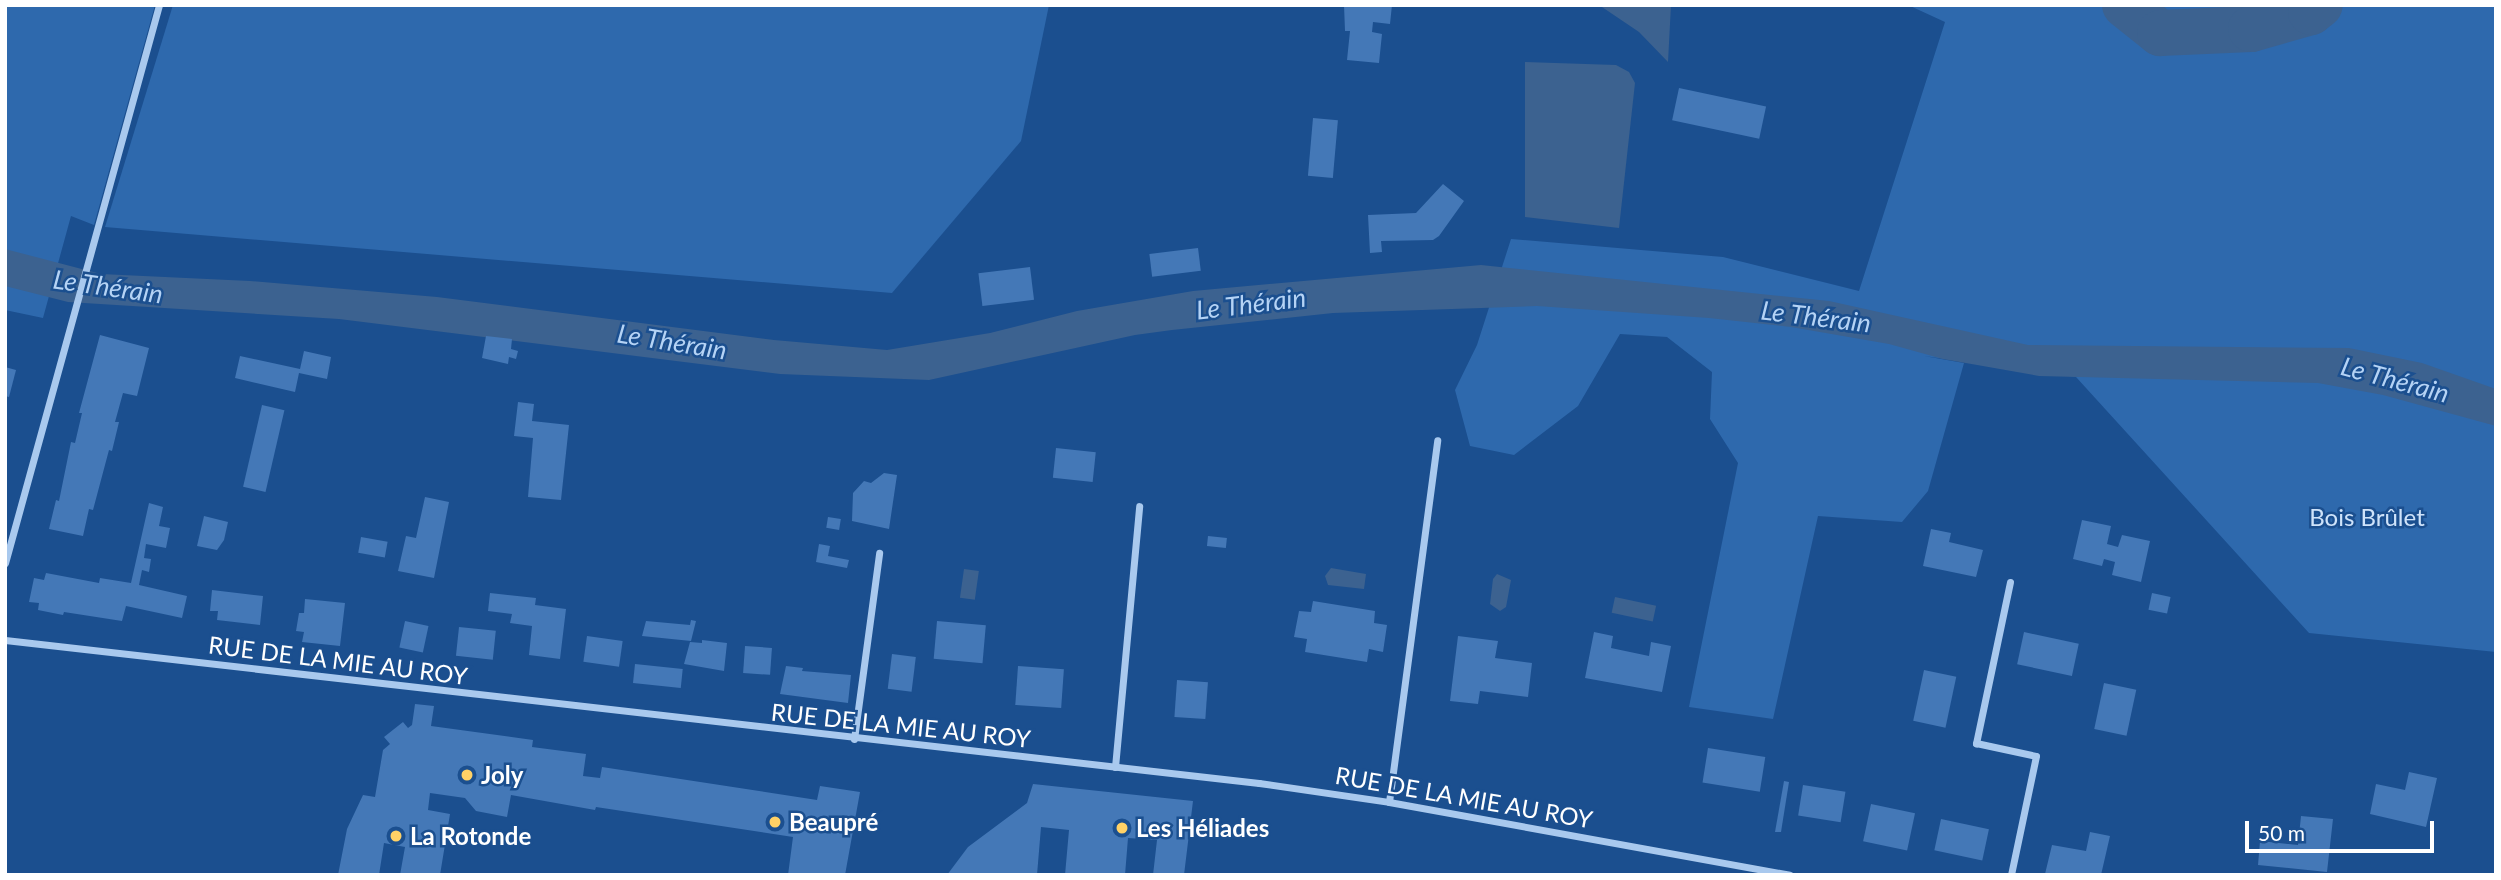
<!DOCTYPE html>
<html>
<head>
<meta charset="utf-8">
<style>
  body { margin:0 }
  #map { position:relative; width:2501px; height:880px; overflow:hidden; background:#1b4f8f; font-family:Lato,sans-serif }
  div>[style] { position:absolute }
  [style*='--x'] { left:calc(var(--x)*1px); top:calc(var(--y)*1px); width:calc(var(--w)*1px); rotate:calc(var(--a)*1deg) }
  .green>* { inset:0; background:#2e69ad }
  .water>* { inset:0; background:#3c6290; transform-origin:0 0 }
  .river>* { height:46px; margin:-23px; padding:0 23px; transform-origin:23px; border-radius:23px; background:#3c6290 }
  .building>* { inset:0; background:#4478b7; transform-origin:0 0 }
  .street>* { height:7px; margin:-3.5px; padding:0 3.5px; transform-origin:3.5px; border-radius:3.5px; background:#a9c9ee }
  .dots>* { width:19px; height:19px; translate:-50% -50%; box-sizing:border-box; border:4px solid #1b4f8f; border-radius:50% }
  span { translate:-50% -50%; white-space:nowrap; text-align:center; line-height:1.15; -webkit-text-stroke:5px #1b4f8f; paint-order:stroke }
  .park-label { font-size:24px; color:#cfe3fa }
  .street-label { font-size:24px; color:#fff }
  .poi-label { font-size:24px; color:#fff; font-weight:700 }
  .left { translate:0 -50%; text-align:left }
  .water-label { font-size:26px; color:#b5d3f5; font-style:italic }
  .frame { position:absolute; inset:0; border:7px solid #fff; pointer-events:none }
  .scale { position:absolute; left:2245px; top:821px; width:189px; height:32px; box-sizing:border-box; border:4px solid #fff; border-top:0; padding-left:9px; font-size:21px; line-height:24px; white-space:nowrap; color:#fff; -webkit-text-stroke:5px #1b4f8f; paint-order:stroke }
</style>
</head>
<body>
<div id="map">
  <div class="green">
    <i style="clip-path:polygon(5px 5px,155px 5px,94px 225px,71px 216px,43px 318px,5px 310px)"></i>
    <i style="clip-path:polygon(173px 5px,1049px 5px,1021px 141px,892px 293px,105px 227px)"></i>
    <i style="clip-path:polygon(1908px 5px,2496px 5px,2496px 652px,2309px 633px,2076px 377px,1924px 356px,1964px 363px,1928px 491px,1902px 522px,1818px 516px,1773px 719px,1689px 707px,1738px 463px,1710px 419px,1712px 372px,1667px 337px,1620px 334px,1578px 406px,1514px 455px,1470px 446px,1455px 390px,1477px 345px,1511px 239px,1723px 257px,1859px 291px,1945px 22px)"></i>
  </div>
  <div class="water">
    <i style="clip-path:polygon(1599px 5px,1671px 5px,1668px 62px,1639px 32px)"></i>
    <i style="clip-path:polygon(1525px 62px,1616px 65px,1629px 72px,1635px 83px,1619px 228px,1525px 217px)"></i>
    <i style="clip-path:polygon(5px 249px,101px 274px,250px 281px,437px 297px,774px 340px,887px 350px,990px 333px,1077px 311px,1193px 291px,1481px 265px,1829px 301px,2028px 345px,2349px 348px,2422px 363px,2496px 389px,2496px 426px,2383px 395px,2318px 383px,2039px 376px,1943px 359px,1889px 344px,1791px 327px,1709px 318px,1537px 306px,1333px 313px,1172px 330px,1135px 335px,929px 380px,780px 374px,339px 319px,68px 302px,5px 286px)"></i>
    <i style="clip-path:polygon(1331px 568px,1366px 574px,1364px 589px,1328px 585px,1325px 576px)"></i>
    <i style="left:964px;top:569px;width:15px;height:29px;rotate:8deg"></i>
    <i style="clip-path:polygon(1497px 574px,1511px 580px,1506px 607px,1500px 611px,1490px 604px,1493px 579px)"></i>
    <i style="left:1615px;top:597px;width:42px;height:16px;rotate:12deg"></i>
  </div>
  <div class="river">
    <i style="--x:2125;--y:5;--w:45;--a:38.7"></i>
    <i style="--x:2160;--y:33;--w:91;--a:-2.5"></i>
    <i style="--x:2251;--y:29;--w:62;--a:-15.8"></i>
    <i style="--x:2311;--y:12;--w:11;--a:-38"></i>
  </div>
  <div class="building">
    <i style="clip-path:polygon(1344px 5px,1392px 5px,1390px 24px,1373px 22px,1372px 32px,1382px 34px,1379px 63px,1347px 60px,1350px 31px,1345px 31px)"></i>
    <i style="left:1679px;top:88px;width:89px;height:33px;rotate:12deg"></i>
    <i style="left:1313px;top:118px;width:25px;height:58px;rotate:5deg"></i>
    <i style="clip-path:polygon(1443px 184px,1464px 201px,1439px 236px,1433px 240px,1381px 241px,1382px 252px,1370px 253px,1368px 215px,1416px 213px)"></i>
    <i style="left:1198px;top:248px;width:23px;height:49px;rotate:83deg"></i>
    <i style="left:1030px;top:267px;width:33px;height:52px;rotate:83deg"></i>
    <i style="clip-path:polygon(100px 335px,149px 348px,137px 396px,123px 393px,115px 422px,119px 422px,112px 451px,109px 450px,93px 510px,89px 509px,83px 536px,49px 529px,56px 500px,59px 501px,71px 442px,75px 443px,82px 413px,79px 413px)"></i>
    <i style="clip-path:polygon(486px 336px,512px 339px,511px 349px,518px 351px,516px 359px,509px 357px,508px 364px,482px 358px)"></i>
    <i style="clip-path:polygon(304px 351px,331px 357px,327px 379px,299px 373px,295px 392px,235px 378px,240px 356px,300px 369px)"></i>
    <i style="clip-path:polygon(5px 367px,16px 370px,9px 397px,5px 396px)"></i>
    <i style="clip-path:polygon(518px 402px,534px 404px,532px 421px,569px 425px,561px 500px,528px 497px,533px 438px,514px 436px)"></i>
    <i style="left:262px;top:405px;width:23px;height:84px;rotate:13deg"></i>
    <i style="left:1056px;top:448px;width:40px;height:30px;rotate:6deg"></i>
    <i style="clip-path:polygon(884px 473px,897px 475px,889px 529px,852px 521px,853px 493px,864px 481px,871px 483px)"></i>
    <i style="clip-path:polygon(425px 497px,449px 502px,434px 578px,398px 571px,406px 536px,416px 538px)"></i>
    <i style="clip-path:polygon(149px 503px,163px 507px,159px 526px,170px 528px,166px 548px,146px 544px,144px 558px,151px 559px,149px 572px,142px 570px,139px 585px,187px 596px,182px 618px,126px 606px,122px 621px,64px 612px,63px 615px,38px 610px,39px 603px,29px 602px,34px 578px,44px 580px,46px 573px,99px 583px,100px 578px,131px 583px)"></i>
    <i style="clip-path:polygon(204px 516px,228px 522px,224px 540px,217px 550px,197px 546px)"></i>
    <i style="left:828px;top:517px;width:13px;height:11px;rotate:9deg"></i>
    <i style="clip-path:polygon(2082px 520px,2111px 526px,2107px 544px,2118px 547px,2122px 535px,2150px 541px,2141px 582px,2112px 575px,2115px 562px,2104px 559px,2102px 566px,2073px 559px)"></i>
    <i style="clip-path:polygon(1931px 529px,1951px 533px,1949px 542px,1983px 550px,1976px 577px,1923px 566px)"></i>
    <i style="left:1208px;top:536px;width:19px;height:10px;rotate:6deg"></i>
    <i style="left:361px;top:537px;width:27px;height:16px;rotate:10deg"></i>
    <i style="clip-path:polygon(819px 544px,830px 546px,828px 556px,849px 560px,847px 568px,816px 562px)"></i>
    <i style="clip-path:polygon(212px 590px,263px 596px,260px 625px,217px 620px,218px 611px,210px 611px)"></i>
    <i style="clip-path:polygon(490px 593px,536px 598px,535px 605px,566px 609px,560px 659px,529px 655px,532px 626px,510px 623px,512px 614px,488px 611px)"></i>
    <i style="left:2152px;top:593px;width:19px;height:17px;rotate:12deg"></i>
    <i style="clip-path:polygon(305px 599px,345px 603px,340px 646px,302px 642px,304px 632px,296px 631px,299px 613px,304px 613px)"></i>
    <i style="clip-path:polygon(1313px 601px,1375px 611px,1374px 623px,1387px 625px,1383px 652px,1369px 649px,1367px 662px,1305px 652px,1307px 639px,1294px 637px,1299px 611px,1311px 612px)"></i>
    <i style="clip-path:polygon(691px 620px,696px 621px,691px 641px,642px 636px,646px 621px,690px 625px)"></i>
    <i style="left:405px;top:621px;width:24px;height:27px;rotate:12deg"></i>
    <i style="left:937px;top:621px;width:49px;height:38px;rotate:5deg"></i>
    <i style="left:459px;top:627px;width:37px;height:29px;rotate:6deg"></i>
    <i style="clip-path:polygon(1594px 632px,1613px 636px,1611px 648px,1649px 656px,1651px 642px,1671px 646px,1662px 692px,1585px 678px)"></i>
    <i style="left:2024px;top:632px;width:56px;height:33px;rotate:12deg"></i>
    <i style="left:587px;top:636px;width:36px;height:26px;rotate:8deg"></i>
    <i style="clip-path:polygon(1458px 636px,1498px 641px,1495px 658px,1532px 663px,1528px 697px,1480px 691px,1478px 704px,1450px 701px)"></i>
    <i style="clip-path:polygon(702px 640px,727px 643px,724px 671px,684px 664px,690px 642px,702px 643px)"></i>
    <i style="left:745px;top:646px;width:27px;height:27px;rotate:4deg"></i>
    <i style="left:892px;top:654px;width:24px;height:35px;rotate:7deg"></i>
    <i style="left:635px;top:664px;width:48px;height:19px;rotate:6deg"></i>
    <i style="clip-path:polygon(786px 666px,803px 668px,802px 671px,851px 675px,848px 703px,780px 694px)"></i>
    <i style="left:1018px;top:666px;width:46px;height:39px;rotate:4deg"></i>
    <i style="left:1924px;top:670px;width:33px;height:52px;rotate:12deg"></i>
    <i style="left:1177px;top:680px;width:31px;height:37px;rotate:4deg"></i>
    <i style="left:2104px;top:683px;width:33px;height:47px;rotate:12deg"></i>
    <i style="clip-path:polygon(415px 704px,434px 706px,431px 726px,533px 740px,532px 747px,586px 754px,583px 776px,600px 778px,602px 767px,817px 800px,820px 786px,860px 792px,845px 875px,788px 875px,793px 837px,596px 807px,595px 810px,511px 795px,507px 817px,476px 811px,465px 798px,430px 793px,428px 810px,450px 814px,440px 875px,400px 875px,405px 847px,384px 843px,379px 875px,338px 875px,347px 829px,363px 795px,375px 797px,383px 750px,390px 744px,384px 737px,403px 722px,408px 728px,412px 725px)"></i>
    <i style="left:1708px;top:748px;width:58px;height:35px;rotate:9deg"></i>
    <i style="clip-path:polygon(2409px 772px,2437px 778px,2426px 827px,2370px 814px,2376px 784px,2405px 790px)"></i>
    <i style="clip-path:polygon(1784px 781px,1789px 782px,1781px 832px,1775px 832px)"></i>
    <i style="clip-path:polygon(1033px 784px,1193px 801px,1184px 875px,1153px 875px,1157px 840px,1128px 838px,1125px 875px,1065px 875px,1069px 830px,1041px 827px,1037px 875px,947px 875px,968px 847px,1027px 803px)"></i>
    <i style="left:1803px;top:785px;width:43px;height:31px;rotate:9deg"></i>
    <i style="left:1871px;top:804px;width:45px;height:38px;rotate:12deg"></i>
    <i style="clip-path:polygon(2301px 816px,2333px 819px,2327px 872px,2258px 865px,2260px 841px,2298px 845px)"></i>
    <i style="left:1941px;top:819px;width:49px;height:32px;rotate:12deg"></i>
    <i style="clip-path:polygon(2090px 832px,2110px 836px,2101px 875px,2045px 874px,2052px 845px,2086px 851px)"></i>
  </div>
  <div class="street">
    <i style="--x:5;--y:563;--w:579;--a:-74.57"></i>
    <i style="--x:2010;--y:582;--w:165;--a:101.9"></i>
    <i style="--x:1976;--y:743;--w:61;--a:12.2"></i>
    <i style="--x:2036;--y:756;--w:122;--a:101.9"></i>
    <i style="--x:5;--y:640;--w:1262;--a:6.51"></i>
    <i style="--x:1259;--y:783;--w:131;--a:8.3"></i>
    <i style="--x:1389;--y:802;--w:407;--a:10.3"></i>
    <i style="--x:854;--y:739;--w:188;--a:-82.3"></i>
    <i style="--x:1115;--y:767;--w:262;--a:-84.7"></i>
    <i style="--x:1389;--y:802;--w:365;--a:-82.4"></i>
  </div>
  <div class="dots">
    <i style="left:467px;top:775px;background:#ffd166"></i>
    <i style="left:775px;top:822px;background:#ffd166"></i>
    <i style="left:1122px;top:828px;background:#ffd166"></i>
    <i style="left:396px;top:836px;background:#ffd166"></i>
  </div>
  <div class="park-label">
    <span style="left:2367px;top:517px">Bois Brûlet</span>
  </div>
  <div class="street-label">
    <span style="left:338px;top:660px;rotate:7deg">RUE DE LA MIE AU ROY</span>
    <span style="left:901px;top:725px;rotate:6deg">RUE DE LA MIE AU ROY</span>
    <span style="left:1464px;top:797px;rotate:10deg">RUE DE LA MIE AU ROY</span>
  </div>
  <div class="poi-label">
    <span class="left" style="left:481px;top:775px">Joly</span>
    <span class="left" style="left:789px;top:822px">Beaupré</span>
    <span class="left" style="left:1136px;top:828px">Les Héliades</span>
    <span class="left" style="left:410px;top:836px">La Rotonde</span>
  </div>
  <div class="water-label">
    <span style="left:108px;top:287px;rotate:8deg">Le Thérain</span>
    <span style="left:1251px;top:304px;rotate:-7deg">Le Thérain</span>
    <span style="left:1816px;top:317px;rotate:7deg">Le Thérain</span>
    <span style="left:672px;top:342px;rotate:9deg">Le Thérain</span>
    <span style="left:2395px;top:380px;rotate:15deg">Le Thérain</span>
  </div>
  <div class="frame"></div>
  <div class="scale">50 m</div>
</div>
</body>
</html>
